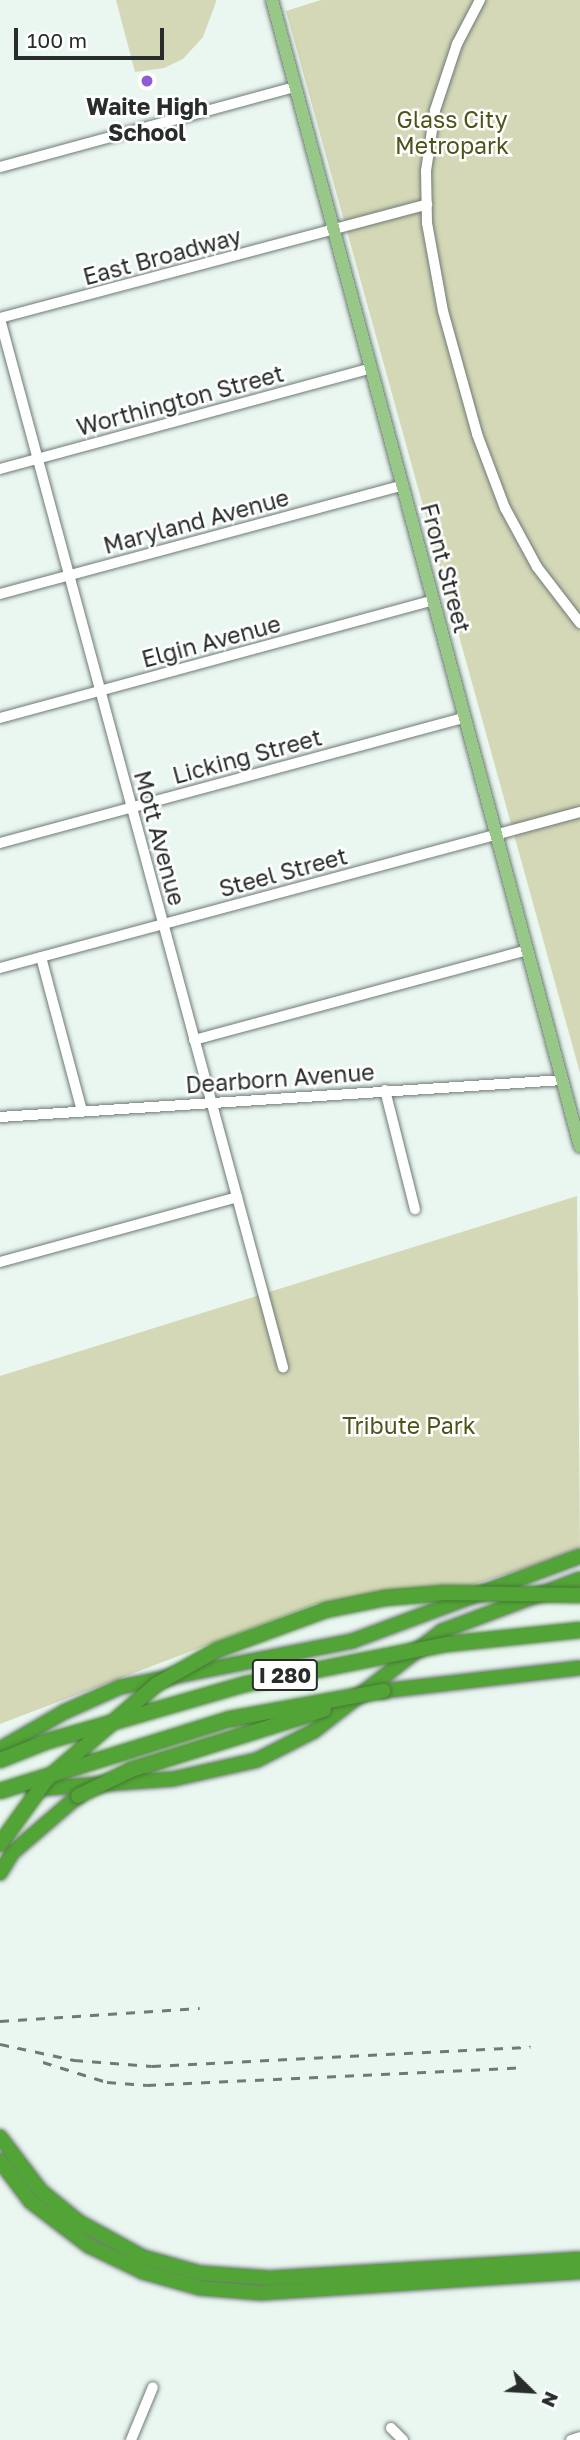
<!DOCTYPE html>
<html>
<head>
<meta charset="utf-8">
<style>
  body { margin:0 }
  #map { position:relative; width:580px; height:2440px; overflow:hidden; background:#eaf7f1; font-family:"Golos Text",sans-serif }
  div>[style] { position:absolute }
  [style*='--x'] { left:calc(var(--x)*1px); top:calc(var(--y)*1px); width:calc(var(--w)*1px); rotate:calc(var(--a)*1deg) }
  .green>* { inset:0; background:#d4d8b6 }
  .roads { filter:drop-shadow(0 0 2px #6f7b75) drop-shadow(0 0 2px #6f7b75) }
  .minor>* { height:10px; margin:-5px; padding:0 5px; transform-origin:5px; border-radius:5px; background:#fff }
  .major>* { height:12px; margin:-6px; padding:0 6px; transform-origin:6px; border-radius:6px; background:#98c887 }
  .highway>* { height:14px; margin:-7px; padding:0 7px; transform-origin:7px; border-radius:7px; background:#53a437 }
  .rail>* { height:2.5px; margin-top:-1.25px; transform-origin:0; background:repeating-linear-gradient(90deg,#717976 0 9px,transparent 0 18px) }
  .bridges { filter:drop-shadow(0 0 2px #447a33) drop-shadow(0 0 2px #447a33) }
  .highway-bridge>* { height:14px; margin:-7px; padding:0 7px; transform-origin:7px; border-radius:7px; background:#53a437 }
  .dots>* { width:19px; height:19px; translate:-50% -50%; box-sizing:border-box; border:4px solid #fff; border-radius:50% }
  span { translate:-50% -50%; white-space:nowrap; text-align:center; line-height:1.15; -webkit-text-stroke:5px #fff; paint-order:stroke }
  .shield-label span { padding:2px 5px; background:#fff; border:2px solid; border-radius:5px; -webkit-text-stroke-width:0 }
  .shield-label { font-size:21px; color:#282d2b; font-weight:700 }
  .poi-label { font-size:23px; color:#282d2b; font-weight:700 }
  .park-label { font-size:23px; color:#505319 }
  .street-label { font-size:23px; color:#282d2b }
  .north { position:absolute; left:496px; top:2356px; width:70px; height:70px; -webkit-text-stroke:5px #fff; paint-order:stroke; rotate:114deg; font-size:19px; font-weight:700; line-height:28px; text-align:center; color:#282d2b }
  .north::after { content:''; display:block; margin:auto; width:24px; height:32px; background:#282d2b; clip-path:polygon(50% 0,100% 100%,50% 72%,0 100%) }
  .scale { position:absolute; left:14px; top:28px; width:150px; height:32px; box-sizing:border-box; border:4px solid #282d2b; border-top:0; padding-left:9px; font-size:21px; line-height:24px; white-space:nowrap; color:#282d2b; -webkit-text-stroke:5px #fff; paint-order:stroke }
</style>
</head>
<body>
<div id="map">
  <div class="green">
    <i style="clip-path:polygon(116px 0,216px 0,216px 2px,203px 37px,183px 59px,164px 68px,135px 72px)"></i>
    <i style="clip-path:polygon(321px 0,580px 0,580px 1073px,286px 11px)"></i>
    <i style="clip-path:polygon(577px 1196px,580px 1551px,465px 1587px,315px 1604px,0 1724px,0 1376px)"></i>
  </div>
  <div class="roads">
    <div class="minor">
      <i style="--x:480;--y:0;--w:50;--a:117.6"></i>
      <i style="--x:457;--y:44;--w:70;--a:108.4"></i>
      <i style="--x:435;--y:110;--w:62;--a:98.4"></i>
      <i style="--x:426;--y:171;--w:52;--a:88.9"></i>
      <i style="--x:427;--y:223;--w:89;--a:79.7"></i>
      <i style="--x:443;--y:311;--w:128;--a:74.5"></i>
      <i style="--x:477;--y:434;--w:79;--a:69.3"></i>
      <i style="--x:505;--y:508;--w:67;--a:61.5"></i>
      <i style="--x:537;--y:567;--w:71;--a:52.5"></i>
      <i style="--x:0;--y:167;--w:306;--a:-15.2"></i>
      <i style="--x:0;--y:318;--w:442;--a:-14.9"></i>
      <i style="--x:0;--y:319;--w:1086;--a:74.89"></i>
      <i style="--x:0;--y:469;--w:385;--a:-15.2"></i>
      <i style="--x:0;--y:594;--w:417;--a:-15.1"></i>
      <i style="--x:0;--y:718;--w:448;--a:-15.2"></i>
      <i style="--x:0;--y:843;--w:481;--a:-15.1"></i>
      <i style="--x:41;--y:957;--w:159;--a:75.1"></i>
      <i style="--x:0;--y:968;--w:601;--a:-15.05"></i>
      <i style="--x:194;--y:1040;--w:345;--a:-15.1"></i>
      <i style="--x:385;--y:1090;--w:123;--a:75.9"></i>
      <i style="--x:0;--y:1117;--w:564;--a:-3.76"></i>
      <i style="--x:0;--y:1262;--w:246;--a:-15.3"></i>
      <i style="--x:391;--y:2428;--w:17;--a:45"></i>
      <i style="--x:131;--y:2440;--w:57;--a:-67.5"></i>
      <i style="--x:571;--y:2440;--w:9;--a:-18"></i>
    </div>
    <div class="major">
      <i style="--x:272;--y:0;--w:1187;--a:74.96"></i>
    </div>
    <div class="highway">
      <i style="--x:383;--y:1691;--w:198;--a:-6.7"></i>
      <i style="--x:0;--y:1749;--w:74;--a:-30"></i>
      <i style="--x:64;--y:1712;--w:61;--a:-24.1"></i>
      <i style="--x:120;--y:1687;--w:237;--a:-11.2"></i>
      <i style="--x:352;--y:1641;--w:243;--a:-20.4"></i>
      <i style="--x:33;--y:1789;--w:140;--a:-4.1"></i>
      <i style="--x:173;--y:1779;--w:86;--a:-12.7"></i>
      <i style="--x:257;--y:1760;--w:64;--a:-27"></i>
      <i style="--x:314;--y:1731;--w:162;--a:-38"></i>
      <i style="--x:442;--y:1631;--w:147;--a:-20.6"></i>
      <i style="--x:0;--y:1873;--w:23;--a:-59"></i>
      <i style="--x:12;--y:1853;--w:87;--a:-40.8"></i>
      <i style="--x:0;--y:2137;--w:68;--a:52.8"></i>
      <i style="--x:41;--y:2191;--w:49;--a:39.2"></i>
      <i style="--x:79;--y:2222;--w:73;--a:28.7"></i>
      <i style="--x:143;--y:2257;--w:59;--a:15.7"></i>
      <i style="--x:200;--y:2273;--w:70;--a:4.1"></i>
      <i style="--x:270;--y:2278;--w:311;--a:-3.5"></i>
      <i style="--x:0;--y:2161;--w:51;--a:52.9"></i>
      <i style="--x:31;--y:2202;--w:73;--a:37.2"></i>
      <i style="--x:89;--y:2246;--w:60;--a:25.7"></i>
      <i style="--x:143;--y:2272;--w:59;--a:15.7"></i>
      <i style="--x:200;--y:2288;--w:61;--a:4.7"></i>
      <i style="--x:261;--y:2293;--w:320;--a:-3.8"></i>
    </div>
  </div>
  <div class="rail">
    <i style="--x:0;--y:2021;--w:200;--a:-3.7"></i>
    <i style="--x:0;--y:2044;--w:76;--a:12.2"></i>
    <i style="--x:74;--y:2060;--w:78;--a:4.4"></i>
    <i style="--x:152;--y:2066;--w:379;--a:-2.9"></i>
    <i style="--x:43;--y:2062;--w:67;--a:17.4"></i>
    <i style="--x:107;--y:2082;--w:40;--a:4.3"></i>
    <i style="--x:147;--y:2085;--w:378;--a:-2.7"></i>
  </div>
  <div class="bridges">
    <div class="highway-bridge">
      <i style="--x:0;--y:1760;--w:52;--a:-21.6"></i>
      <i style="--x:48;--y:1741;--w:206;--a:-16.1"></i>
      <i style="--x:246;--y:1684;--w:205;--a:-11.3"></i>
      <i style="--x:447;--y:1644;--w:134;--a:-6"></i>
      <i style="--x:0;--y:1791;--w:241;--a:-17.4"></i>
      <i style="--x:230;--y:1719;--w:156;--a:-10.4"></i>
      <i style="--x:78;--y:1796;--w:59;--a:-26.1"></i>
      <i style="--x:131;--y:1770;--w:202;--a:-17.3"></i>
      <i style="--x:0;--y:1844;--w:80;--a:-54.1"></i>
      <i style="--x:47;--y:1779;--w:145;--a:-40.8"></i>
      <i style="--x:157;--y:1684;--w:69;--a:-29.5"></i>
      <i style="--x:217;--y:1650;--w:116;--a:-20.2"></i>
      <i style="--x:326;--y:1610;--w:60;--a:-11.5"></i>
      <i style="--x:385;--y:1598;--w:60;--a:-4.8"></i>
      <i style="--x:445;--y:1593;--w:135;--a:0.8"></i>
    </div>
  </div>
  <div class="dots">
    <i style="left:147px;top:81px;background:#8e5cd6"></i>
  </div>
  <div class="shield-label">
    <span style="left:285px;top:1675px">I 280</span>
  </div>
  <div class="poi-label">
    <span style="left:147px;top:119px">Waite High<br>School</span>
  </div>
  <div class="park-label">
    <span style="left:452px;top:132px">Glass City<br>Metropark</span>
    <span style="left:409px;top:1425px">Tribute Park</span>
  </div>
  <div class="street-label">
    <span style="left:162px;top:256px;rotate:-15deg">East Broadway</span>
    <span style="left:180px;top:400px;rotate:-15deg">Worthington Street</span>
    <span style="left:196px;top:521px;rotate:-15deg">Maryland Avenue</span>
    <span style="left:446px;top:568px;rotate:75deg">Front Street</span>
    <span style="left:211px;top:641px;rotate:-15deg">Elgin Avenue</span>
    <span style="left:247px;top:756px;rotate:-15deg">Licking Street</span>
    <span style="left:160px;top:838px;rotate:75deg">Mott Avenue</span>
    <span style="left:283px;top:872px;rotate:-15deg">Steel Street</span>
    <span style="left:280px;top:1078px;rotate:-4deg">Dearborn Avenue</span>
  </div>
  <div class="north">N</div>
  <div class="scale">100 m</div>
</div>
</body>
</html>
